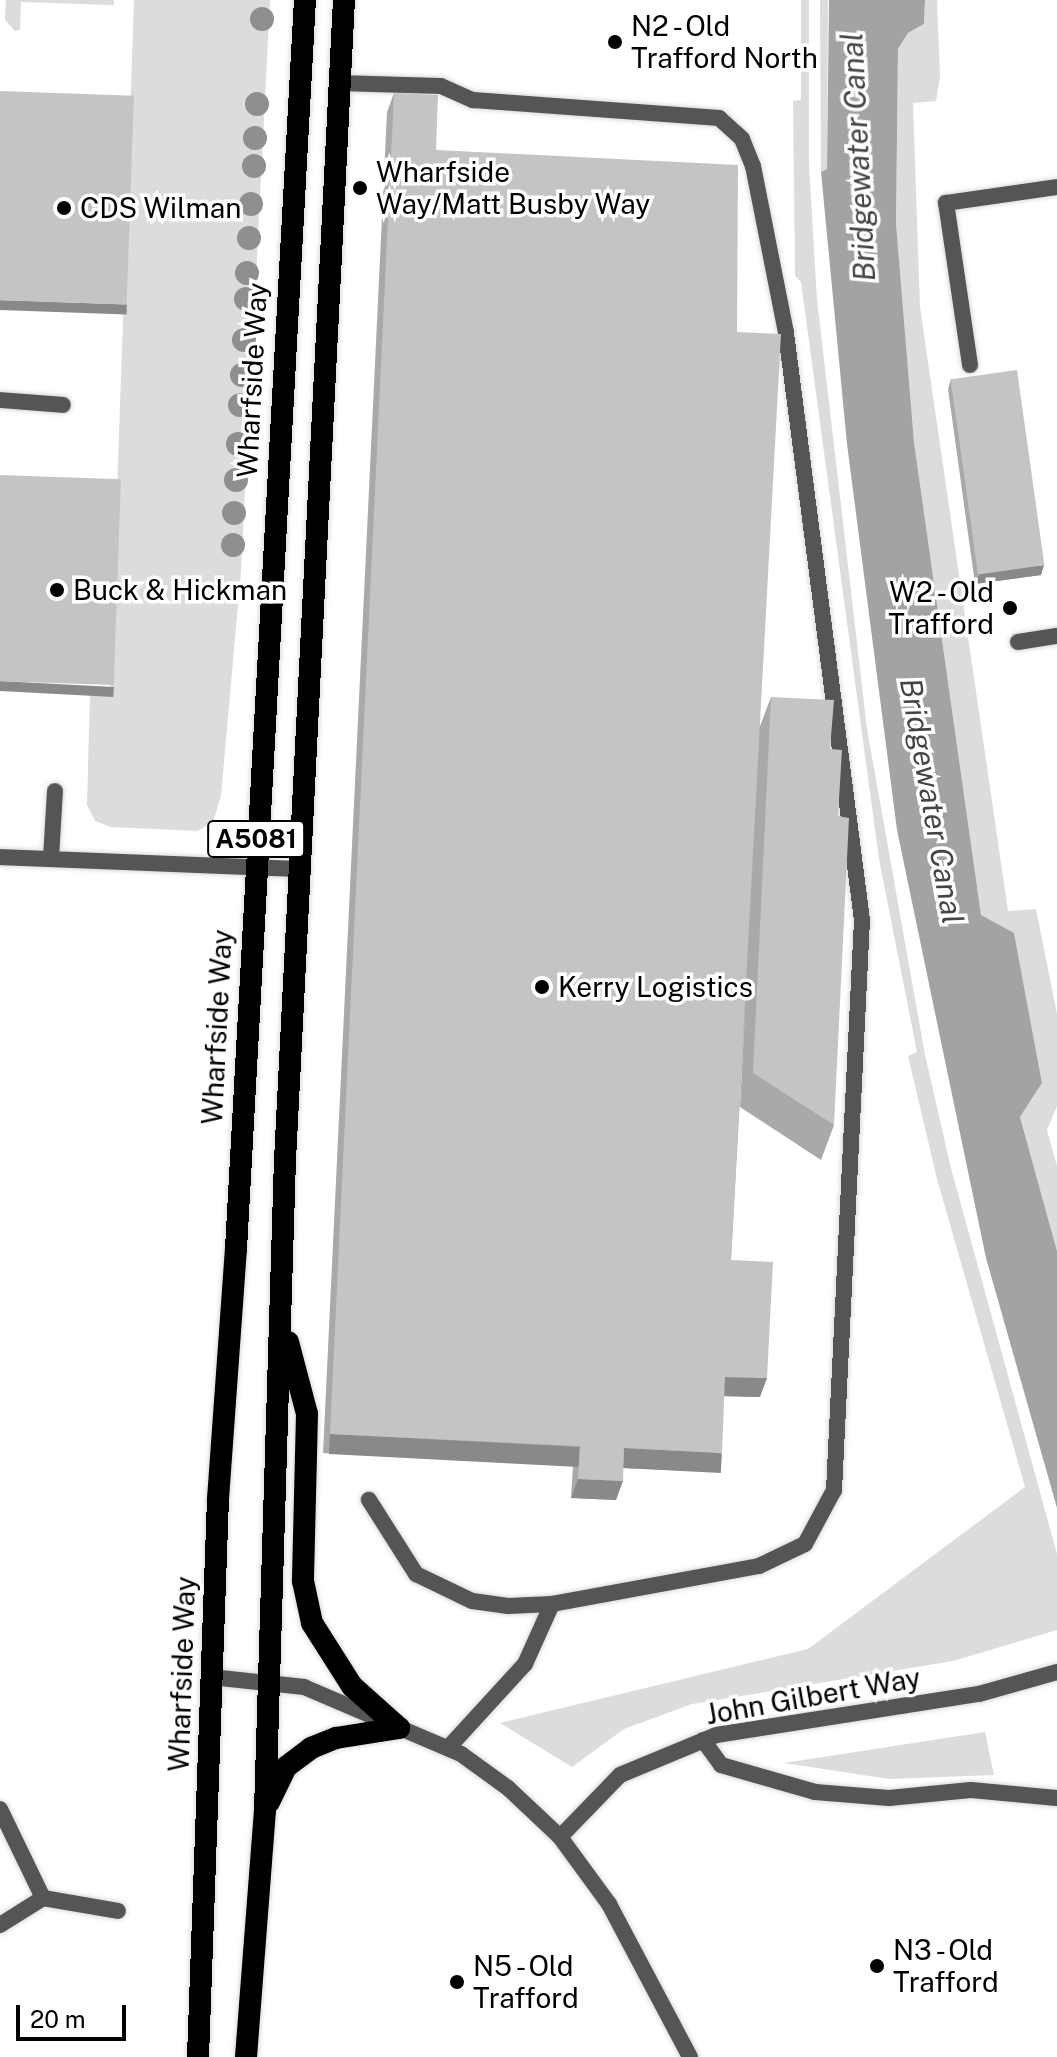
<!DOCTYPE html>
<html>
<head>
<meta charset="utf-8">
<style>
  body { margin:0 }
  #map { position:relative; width:1057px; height:2057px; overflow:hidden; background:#fff; font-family:"Public Sans",sans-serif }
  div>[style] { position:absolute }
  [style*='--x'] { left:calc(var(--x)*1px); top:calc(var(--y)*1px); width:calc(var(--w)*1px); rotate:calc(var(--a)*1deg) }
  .green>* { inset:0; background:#dcdcdc }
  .water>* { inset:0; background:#a3a3a3 }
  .roads { filter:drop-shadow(0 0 2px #dbdbdb) drop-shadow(0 0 2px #dbdbdb) }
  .service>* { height:16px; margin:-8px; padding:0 8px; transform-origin:8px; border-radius:8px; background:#555 }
  .minor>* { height:16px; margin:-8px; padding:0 8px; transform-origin:8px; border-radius:8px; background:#555 }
  .tertiary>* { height:16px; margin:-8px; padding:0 8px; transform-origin:8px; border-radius:8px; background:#555 }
  .trunk>* { height:22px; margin:-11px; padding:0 11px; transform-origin:11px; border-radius:11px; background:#000 }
  .trees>* { width:24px; height:24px; margin:-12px; border-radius:50%; background:#8f8f8f }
  .wall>* { inset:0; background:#a9a9a9 }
  .shaded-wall>* { inset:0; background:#898989; transform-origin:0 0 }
  .building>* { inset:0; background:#c4c4c4; transform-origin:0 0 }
  .dots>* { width:22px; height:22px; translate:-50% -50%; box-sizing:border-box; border:4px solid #fff; border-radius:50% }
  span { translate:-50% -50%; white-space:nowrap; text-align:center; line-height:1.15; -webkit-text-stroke:7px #fff; paint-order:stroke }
  .shield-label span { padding:2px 6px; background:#fff; border:2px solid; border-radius:6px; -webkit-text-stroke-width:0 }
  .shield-label { font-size:26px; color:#000; font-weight:700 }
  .poi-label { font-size:28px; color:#000 }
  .left { translate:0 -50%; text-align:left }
  .right { translate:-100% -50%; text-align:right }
  .street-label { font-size:28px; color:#000 }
  .water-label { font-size:30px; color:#444; font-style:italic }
  .scale { position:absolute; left:16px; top:2005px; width:110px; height:36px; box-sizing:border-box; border:4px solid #000; border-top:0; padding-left:10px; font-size:24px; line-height:28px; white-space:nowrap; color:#000; -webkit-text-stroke:6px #fff; paint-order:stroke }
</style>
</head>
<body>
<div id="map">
  <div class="green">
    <i style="clip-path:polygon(6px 0,114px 0,114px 5px,21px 2px,20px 30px,15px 31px,5px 20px)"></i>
    <i style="clip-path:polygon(134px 0,270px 0,241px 571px,221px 796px,213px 822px,197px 831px,111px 827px,95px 821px,87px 805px,90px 694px,110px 695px)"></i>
    <i style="clip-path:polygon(801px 0,809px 0,809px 165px,817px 299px,867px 729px,925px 1055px,951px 1168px,1057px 1554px,1057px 1630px,953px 1661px,692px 1704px,624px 1729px,572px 1767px,500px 1723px,808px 1649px,1025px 1487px,937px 1179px,908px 1056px,917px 1052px,879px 859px,801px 282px,795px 276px,793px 101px,801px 100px)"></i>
    <i style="clip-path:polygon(820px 0,828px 0,827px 169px,821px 172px)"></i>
    <i style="clip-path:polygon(925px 0,937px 0,940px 77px,936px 101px,913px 103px,920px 307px,1008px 911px,1036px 909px,1057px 1014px,1057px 1106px,1047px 1130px,1057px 1166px,1057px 1251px,1020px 1117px,1042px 1083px,1014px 934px,981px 916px,914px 442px,896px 223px,898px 49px,908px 33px,924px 24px)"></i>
    <i style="clip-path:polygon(985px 1732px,994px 1775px,889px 1779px,784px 1763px)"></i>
  </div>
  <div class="water">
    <i style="clip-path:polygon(829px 0,925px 0,924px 24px,908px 33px,898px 49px,896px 223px,914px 442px,981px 915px,1014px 933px,1042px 1083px,1020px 1117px,1057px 1251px,1057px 1508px,986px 1258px,897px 830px,847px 444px,821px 172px,827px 169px)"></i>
  </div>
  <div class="roads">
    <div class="service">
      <i style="--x:338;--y:83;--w:103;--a:1.7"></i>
      <i style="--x:441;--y:86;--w:35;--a:24"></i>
      <i style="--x:473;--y:100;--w:247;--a:4.2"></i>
      <i style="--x:719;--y:118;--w:31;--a:42"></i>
      <i style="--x:742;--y:139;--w:29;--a:68"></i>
      <i style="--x:753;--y:166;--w:170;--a:78.8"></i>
      <i style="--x:786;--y:333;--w:592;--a:82.62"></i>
      <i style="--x:862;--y:920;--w:571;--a:92.81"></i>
      <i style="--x:834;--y:1490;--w:61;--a:118.2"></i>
      <i style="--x:805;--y:1544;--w:51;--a:154.4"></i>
      <i style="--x:759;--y:1566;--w:210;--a:169.6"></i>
      <i style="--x:552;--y:1604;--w:44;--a:177.4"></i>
      <i style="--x:508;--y:1606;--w:36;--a:-172"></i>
      <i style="--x:472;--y:1601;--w:62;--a:-154.3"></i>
      <i style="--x:416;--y:1574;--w:88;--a:-122.4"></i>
      <i style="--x:970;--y:365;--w:164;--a:-98.4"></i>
      <i style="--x:946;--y:203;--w:112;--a:-8.2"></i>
      <i style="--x:0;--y:400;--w:63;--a:4.5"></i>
      <i style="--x:1018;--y:642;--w:39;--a:-9"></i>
      <i style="--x:51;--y:858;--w:67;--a:-86.6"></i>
      <i style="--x:703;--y:1740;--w:31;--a:54"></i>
      <i style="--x:721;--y:1765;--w:98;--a:16"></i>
      <i style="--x:815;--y:1792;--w:74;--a:4.6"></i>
      <i style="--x:889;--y:1798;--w:82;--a:-5.6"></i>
      <i style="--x:971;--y:1790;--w:86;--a:5.3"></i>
      <i style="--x:448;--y:1748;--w:114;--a:-47.5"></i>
      <i style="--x:525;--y:1664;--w:66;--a:-65.8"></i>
      <i style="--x:0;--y:1809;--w:99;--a:64.2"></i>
      <i style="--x:0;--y:1925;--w:51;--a:-32.1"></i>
      <i style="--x:43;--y:1898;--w:76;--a:9.8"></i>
    </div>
    <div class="minor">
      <i style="--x:0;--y:857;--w:302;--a:2.3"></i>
      <i style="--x:560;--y:1837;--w:86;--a:-45.9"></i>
      <i style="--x:620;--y:1775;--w:104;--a:-22.6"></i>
      <i style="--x:716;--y:1735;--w:266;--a:-8.9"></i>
      <i style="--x:979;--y:1694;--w:81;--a:-15.8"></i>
    </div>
    <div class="tertiary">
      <i style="--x:211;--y:1677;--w:94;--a:6.1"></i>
      <i style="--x:304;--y:1687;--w:171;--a:23.1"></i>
      <i style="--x:461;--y:1754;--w:58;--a:35.9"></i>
      <i style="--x:508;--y:1788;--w:71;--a:43.3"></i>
      <i style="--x:560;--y:1837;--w:83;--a:53.8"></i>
      <i style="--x:609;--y:1904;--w:173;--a:62.1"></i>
    </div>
    <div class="trunk">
      <i style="--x:288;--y:1342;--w:74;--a:75.2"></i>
      <i style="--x:307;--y:1414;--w:167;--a:91.4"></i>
      <i style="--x:303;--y:1581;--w:43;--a:77.9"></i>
      <i style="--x:312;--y:1623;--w:75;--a:57.6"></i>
      <i style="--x:352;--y:1686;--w:63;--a:41.8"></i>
      <i style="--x:269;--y:1802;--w:39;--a:-64"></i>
      <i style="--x:286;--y:1767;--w:31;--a:-37"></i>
      <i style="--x:311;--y:1748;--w:27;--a:-22"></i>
      <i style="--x:336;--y:1738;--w:64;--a:-9"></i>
      <i style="--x:198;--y:2057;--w:558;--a:-87.95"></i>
      <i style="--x:218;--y:1499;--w:251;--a:-85.9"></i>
      <i style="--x:236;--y:1249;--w:1251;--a:-86.84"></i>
      <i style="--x:246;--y:2057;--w:248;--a:-85.6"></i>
      <i style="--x:265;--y:1810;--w:650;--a:-88.24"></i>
      <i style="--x:285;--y:1160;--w:1161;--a:-87.09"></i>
    </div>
  </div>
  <div class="trees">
    <i style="left:262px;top:19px"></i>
    <i style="left:257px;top:104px"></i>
    <i style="left:255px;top:138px"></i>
    <i style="left:254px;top:166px"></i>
    <i style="left:251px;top:204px"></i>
    <i style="left:249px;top:238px"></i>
    <i style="left:247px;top:273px"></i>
    <i style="left:246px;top:299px"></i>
    <i style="left:244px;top:340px"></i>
    <i style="left:242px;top:375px"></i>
    <i style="left:240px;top:405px"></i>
    <i style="left:238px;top:444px"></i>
    <i style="left:236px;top:480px"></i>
    <i style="left:234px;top:513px"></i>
    <i style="left:233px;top:545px"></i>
  </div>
  <div class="wall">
    <i style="clip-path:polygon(394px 93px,436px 150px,737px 332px,760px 726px,771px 697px,830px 749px,838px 816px,834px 1125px,821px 1160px,740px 1107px,746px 991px,731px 1260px,760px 1397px,724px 1396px,715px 1472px,623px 1468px,616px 1500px,571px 1498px,573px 1465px,323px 1453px,387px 112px)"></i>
    <i style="clip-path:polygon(951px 379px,1041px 575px,975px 584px,948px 389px)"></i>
  </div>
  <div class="shaded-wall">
    <i style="left:0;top:300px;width:127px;height:10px;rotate:2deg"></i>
    <i style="clip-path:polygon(1044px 565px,1041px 575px,975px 584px,979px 574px)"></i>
    <i style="left:0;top:681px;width:114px;height:10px;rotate:3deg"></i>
    <i style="clip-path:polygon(725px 1377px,767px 1378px,760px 1397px,718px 1396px)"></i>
    <i style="left:330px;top:1434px;width:250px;height:20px;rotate:3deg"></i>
    <i style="left:624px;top:1448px;width:98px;height:20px;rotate:3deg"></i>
    <i style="clip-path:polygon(578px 1479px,623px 1481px,616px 1500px,571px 1498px)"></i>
  </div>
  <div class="building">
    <i style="left:0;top:91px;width:134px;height:209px;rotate:2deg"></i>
    <i style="clip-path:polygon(394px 93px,438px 95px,436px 150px,738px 165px,737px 332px,781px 334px,731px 1260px,773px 1262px,767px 1378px,725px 1377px,722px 1453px,624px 1448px,623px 1481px,578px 1479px,580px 1446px,330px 1434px)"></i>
    <i style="left:1017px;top:370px;width:197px;height:67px;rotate:82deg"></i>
    <i style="left:0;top:475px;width:121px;height:206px;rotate:2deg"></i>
    <i style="clip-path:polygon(771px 697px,834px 700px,830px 749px,842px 750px,838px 816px,849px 818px,834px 1125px,753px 1073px)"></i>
  </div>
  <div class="dots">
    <i style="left:615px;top:42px;background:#000"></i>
    <i style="left:360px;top:188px;background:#000"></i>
    <i style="left:64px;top:208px;background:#000"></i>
    <i style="left:57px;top:590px;background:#000"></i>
    <i style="left:1010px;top:608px;background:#000"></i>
    <i style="left:542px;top:987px;background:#000"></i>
    <i style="left:877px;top:1966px;background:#000"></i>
    <i style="left:457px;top:1982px;background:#000"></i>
  </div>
  <div class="shield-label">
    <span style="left:256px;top:839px">A5081</span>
  </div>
  <div class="poi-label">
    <span class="left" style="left:631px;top:42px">N2 - Old<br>Trafford North</span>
    <span class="left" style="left:376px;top:188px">Wharfside<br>Way/Matt Busby Way</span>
    <span class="left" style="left:80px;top:208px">CDS Wilman</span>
    <span class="left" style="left:73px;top:590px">Buck &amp; Hickman</span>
    <span class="right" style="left:994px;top:608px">W2 - Old<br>Trafford</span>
    <span class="left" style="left:558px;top:987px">Kerry Logistics</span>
    <span class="left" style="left:893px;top:1966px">N3 - Old<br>Trafford</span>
    <span class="left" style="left:473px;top:1982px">N5 - Old<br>Trafford</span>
  </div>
  <div class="street-label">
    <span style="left:252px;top:380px;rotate:-87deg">Wharfside Way</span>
    <span style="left:217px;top:1027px;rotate:-87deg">Wharfside Way</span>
    <span style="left:182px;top:1674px;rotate:-88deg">Wharfside Way</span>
    <span style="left:813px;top:1696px;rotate:-10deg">John Gilbert Way</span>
  </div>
  <div class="water-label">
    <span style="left:858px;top:157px;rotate:-93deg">Bridgewater Canal</span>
    <span style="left:932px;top:801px;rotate:80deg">Bridgewater Canal</span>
  </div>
  <div class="scale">20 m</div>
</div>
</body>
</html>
